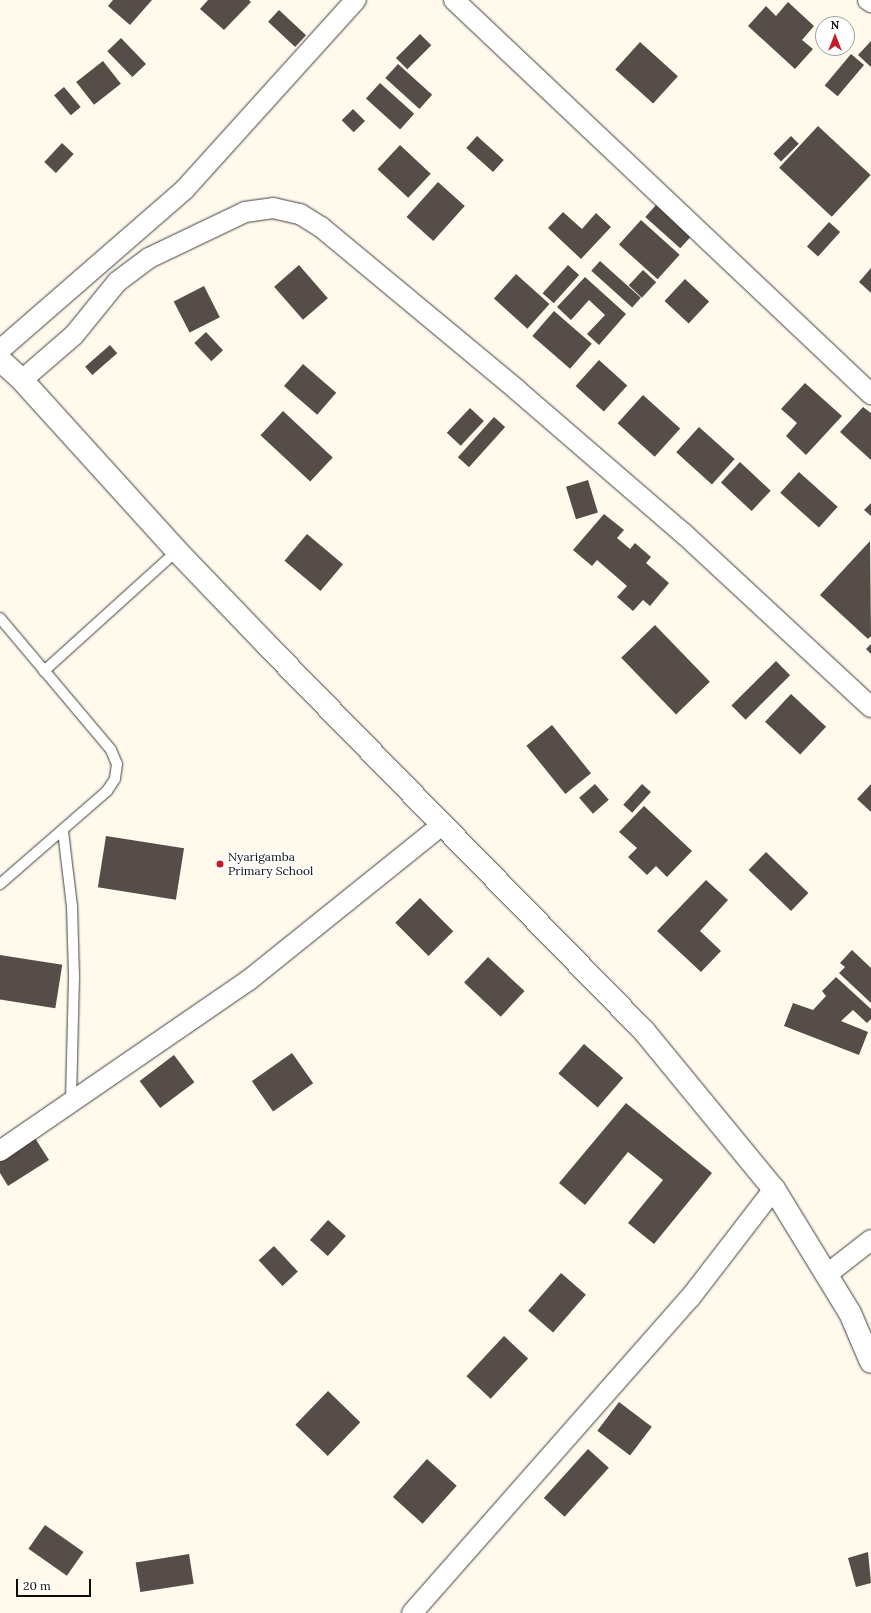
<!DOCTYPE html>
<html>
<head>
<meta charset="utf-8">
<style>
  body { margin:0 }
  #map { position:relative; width:871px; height:1613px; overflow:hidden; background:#fffaec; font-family:Lora,serif }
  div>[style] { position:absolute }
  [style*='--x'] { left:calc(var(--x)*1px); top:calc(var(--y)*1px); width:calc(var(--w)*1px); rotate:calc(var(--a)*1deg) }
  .building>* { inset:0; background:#564d48; transform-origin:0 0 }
  .roads { filter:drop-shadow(0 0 1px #3f3f3f) drop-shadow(0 0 1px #3f3f3f) }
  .service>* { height:10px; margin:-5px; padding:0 5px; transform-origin:5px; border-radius:5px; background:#fff }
  .minor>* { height:20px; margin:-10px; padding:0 10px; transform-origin:10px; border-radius:10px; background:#fff }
  .tertiary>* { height:22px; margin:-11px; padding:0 11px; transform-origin:11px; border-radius:11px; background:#fff }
  .dots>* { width:11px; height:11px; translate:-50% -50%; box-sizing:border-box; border:2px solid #fff; border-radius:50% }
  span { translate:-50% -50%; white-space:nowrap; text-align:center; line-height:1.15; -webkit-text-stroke:4px #fff; paint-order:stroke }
  .poi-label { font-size:12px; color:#0c0c0c }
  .left { translate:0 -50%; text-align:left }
  .north { position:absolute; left:815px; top:16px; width:40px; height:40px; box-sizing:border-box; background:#fff; border:1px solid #9e9e9e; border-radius:50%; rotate:0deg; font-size:11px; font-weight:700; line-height:16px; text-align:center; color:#0c0c0c }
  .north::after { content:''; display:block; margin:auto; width:14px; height:18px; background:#c51b2a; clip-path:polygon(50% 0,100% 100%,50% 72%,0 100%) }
  .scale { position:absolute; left:16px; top:1579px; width:75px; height:18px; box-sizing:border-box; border:2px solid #0c0c0c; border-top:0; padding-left:5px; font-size:12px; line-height:14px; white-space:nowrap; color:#0c0c0c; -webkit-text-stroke:3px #fff; paint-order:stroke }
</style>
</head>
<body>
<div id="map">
  <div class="building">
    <i style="clip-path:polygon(113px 0,152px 0,130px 25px,108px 6px)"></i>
    <i style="clip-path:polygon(208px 0,249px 0,251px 2px,224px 30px,200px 9px)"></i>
    <i style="clip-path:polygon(788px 2px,814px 26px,802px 40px,813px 49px,795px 69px,748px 26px,766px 6px,776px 16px)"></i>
    <i style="left:279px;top:10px;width:37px;height:16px;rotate:43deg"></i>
    <i style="left:420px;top:34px;width:16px;height:34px;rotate:45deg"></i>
    <i style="left:121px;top:38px;width:36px;height:19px;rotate:46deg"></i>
    <i style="clip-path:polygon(871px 41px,871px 67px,858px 55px)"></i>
    <i style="left:640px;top:42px;width:51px;height:37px;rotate:42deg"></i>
    <i style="left:851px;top:54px;width:17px;height:41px;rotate:40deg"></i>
    <i style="left:103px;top:61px;width:29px;height:34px;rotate:52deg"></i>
    <i style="left:398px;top:64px;width:46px;height:19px;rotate:42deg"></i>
    <i style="left:380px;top:83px;width:46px;height:21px;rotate:42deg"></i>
    <i style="left:64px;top:87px;width:26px;height:13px;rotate:50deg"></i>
    <i style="left:353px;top:109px;width:17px;height:16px;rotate:45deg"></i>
    <i style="left:818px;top:126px;width:72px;height:57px;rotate:43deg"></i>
    <i style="left:477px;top:136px;width:36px;height:16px;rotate:42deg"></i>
    <i style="left:791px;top:136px;width:11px;height:25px;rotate:45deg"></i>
    <i style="left:62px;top:143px;width:16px;height:26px;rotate:43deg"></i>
    <i style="left:400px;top:145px;width:42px;height:33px;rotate:43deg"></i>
    <i style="left:438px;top:182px;width:36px;height:47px;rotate:42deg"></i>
    <i style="left:656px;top:205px;width:47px;height:16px;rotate:42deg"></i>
    <i style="clip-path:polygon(563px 212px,582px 229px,596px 213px,611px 227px,581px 259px,548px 228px)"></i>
    <i style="left:641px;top:220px;width:52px;height:33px;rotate:42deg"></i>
    <i style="left:829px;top:222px;width:15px;height:33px;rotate:42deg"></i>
    <i style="left:600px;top:261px;width:55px;height:13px;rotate:42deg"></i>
    <i style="left:299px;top:265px;width:44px;height:33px;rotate:49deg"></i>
    <i style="left:568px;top:265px;width:15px;height:38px;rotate:42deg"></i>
    <i style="clip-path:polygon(871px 268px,871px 293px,859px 282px)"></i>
    <i style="left:643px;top:270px;width:18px;height:21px;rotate:43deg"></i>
    <i style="left:516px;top:274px;width:45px;height:33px;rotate:42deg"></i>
    <i style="clip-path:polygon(585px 277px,626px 314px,599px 345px,587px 334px,605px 315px,589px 300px,571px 320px,557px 307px)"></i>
    <i style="left:685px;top:279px;width:33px;height:30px;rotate:43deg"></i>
    <i style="left:204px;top:286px;width:35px;height:34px;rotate:63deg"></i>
    <i style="left:554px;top:311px;width:50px;height:33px;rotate:41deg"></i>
    <i style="left:206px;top:332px;width:25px;height:16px;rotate:47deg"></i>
    <i style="left:110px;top:345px;width:11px;height:33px;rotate:49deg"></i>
    <i style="left:599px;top:360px;width:38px;height:35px;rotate:42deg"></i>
    <i style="left:303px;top:364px;width:44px;height:29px;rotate:41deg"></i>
    <i style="clip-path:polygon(805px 383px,842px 416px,806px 455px,786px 436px,797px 423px,781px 409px)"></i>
    <i style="left:643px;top:395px;width:50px;height:38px;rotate:42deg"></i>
    <i style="clip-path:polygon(863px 407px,871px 413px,871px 460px,840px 432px)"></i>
    <i style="left:470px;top:408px;width:19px;height:34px;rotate:43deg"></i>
    <i style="left:283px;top:411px;width:68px;height:33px;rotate:43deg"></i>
    <i style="left:494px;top:417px;width:15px;height:54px;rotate:42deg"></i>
    <i style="left:699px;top:427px;width:48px;height:34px;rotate:42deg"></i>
    <i style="left:740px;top:462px;width:42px;height:28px;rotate:43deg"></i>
    <i style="left:799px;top:472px;width:52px;height:28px;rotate:42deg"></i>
    <i style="left:588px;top:480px;width:34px;height:23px;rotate:73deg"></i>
    <i style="clip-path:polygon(871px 503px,871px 516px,864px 510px)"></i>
    <i style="clip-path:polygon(604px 514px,624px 530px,617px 538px,630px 549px,635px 543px,651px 557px,646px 563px,669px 583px,650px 606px,643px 600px,633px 611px,617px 597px,627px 586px,597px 560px,592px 566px,573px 550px)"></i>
    <i style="left:307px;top:534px;width:47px;height:35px;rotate:40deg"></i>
    <i style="clip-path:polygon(870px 541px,871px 636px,868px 639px,820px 595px)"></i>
    <i style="left:655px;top:625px;width:79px;height:47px;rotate:46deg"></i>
    <i style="clip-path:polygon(871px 644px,871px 654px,866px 649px)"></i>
    <i style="left:776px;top:661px;width:20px;height:63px;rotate:45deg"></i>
    <i style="left:791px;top:694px;width:48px;height:38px;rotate:43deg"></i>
    <i style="left:552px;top:725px;width:62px;height:33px;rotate:51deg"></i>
    <i style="left:595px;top:784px;width:21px;height:21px;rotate:49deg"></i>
    <i style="left:642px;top:784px;width:12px;height:28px;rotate:42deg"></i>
    <i style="clip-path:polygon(871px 784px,871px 812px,857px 799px)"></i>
    <i style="clip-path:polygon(644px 806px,692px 851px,667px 877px,656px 866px,647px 875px,628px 857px,637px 848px,619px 832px)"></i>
    <i style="left:106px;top:836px;width:79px;height:52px;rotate:9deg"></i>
    <i style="left:766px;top:852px;width:59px;height:25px;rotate:44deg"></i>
    <i style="clip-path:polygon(706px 880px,728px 900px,700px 931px,721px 951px,701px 972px,657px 931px)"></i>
    <i style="left:420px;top:898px;width:47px;height:35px;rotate:45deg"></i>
    <i style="clip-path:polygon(852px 950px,871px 968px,871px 1003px,839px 973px,845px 967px,840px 963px)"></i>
    <i style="left:0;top:955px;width:63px;height:44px;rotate:9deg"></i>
    <i style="left:488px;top:957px;width:50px;height:35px;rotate:43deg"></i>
    <i style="clip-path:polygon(836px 977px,871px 1009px,871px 1019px,867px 1023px,853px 1010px,841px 1021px,868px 1032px,859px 1055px,784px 1026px,793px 1003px,813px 1010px,826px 996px,822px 991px)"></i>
    <i style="left:584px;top:1044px;width:52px;height:39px;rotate:41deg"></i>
    <i style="left:292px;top:1053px;width:37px;height:49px;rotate:55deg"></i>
    <i style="left:174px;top:1055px;width:34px;height:43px;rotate:53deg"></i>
    <i style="clip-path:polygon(626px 1103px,712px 1173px,654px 1244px,628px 1223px,663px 1180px,628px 1152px,585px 1205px,559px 1183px)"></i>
    <i style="clip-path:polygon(33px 1135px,49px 1160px,8px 1186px,0 1173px,0 1156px)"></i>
    <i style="left:328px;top:1220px;width:24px;height:27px;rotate:42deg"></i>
    <i style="left:274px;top:1246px;width:35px;height:21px;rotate:47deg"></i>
    <i style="left:561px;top:1273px;width:33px;height:50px;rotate:41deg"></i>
    <i style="left:504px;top:1336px;width:33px;height:55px;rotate:43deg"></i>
    <i style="left:328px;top:1391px;width:45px;height:47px;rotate:44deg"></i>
    <i style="left:619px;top:1402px;width:41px;height:36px;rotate:37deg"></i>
    <i style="left:588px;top:1449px;width:28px;height:66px;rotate:42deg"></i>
    <i style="left:427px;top:1459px;width:40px;height:51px;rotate:42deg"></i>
    <i style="left:45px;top:1525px;width:47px;height:29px;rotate:35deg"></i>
    <i style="clip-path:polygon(868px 1552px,871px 1583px,856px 1587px,848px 1558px)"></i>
    <i style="left:189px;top:1554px;width:30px;height:54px;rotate:81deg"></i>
  </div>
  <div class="roads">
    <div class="service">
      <i style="--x:0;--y:618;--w:172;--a:49.9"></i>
      <i style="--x:111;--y:750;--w:15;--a:67"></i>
      <i style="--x:117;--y:764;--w:15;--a:98"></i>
      <i style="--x:115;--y:779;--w:14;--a:124"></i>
      <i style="--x:107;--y:791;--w:142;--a:139"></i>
      <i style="--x:44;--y:671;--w:179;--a:-42.1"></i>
      <i style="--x:63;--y:831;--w:76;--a:83.2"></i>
      <i style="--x:72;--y:906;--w:71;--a:88.4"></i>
      <i style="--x:74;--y:977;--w:124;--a:91.4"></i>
    </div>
    <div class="minor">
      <i style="--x:454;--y:0;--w:574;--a:43.38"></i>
      <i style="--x:868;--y:0;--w:4;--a:34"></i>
      <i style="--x:0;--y:350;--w:245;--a:-41"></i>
      <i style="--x:185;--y:189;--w:255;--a:-47.9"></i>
      <i style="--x:22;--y:380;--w:69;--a:-40.9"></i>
      <i style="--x:74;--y:335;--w:68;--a:-50.9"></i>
      <i style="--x:117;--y:282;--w:40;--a:-37"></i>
      <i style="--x:149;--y:258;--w:106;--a:-25.6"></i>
      <i style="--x:245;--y:212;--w:28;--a:-8"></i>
      <i style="--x:273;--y:208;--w:28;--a:13"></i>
      <i style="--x:300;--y:214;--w:25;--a:32"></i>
      <i style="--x:321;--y:227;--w:255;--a:39.7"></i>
      <i style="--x:517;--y:390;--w:221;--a:40.8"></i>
      <i style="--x:684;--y:534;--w:255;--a:42.8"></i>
      <i style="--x:0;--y:1151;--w:302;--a:-34.5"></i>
      <i style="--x:249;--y:980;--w:249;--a:-38.8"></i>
      <i style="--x:826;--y:1275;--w:57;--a:-37.9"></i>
      <i style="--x:412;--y:1613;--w:420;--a:-48.6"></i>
      <i style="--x:690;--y:1298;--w:138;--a:-52.4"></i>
    </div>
    <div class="tertiary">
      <i style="--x:0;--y:360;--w:30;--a:42"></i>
      <i style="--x:22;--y:380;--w:231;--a:47.8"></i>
      <i style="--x:177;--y:551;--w:132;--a:46.2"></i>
      <i style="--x:268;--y:646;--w:538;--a:45.68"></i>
      <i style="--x:644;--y:1031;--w:205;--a:50.6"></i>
      <i style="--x:774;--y:1189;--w:145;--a:58.5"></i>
      <i style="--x:850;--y:1313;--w:53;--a:66.8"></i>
    </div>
  </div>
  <div class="dots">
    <i style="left:220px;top:864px;background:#c51b2a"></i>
  </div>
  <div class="poi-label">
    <span class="left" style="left:228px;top:864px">Nyarigamba<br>Primary School</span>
  </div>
  <div class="north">N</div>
  <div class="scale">20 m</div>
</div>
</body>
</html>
